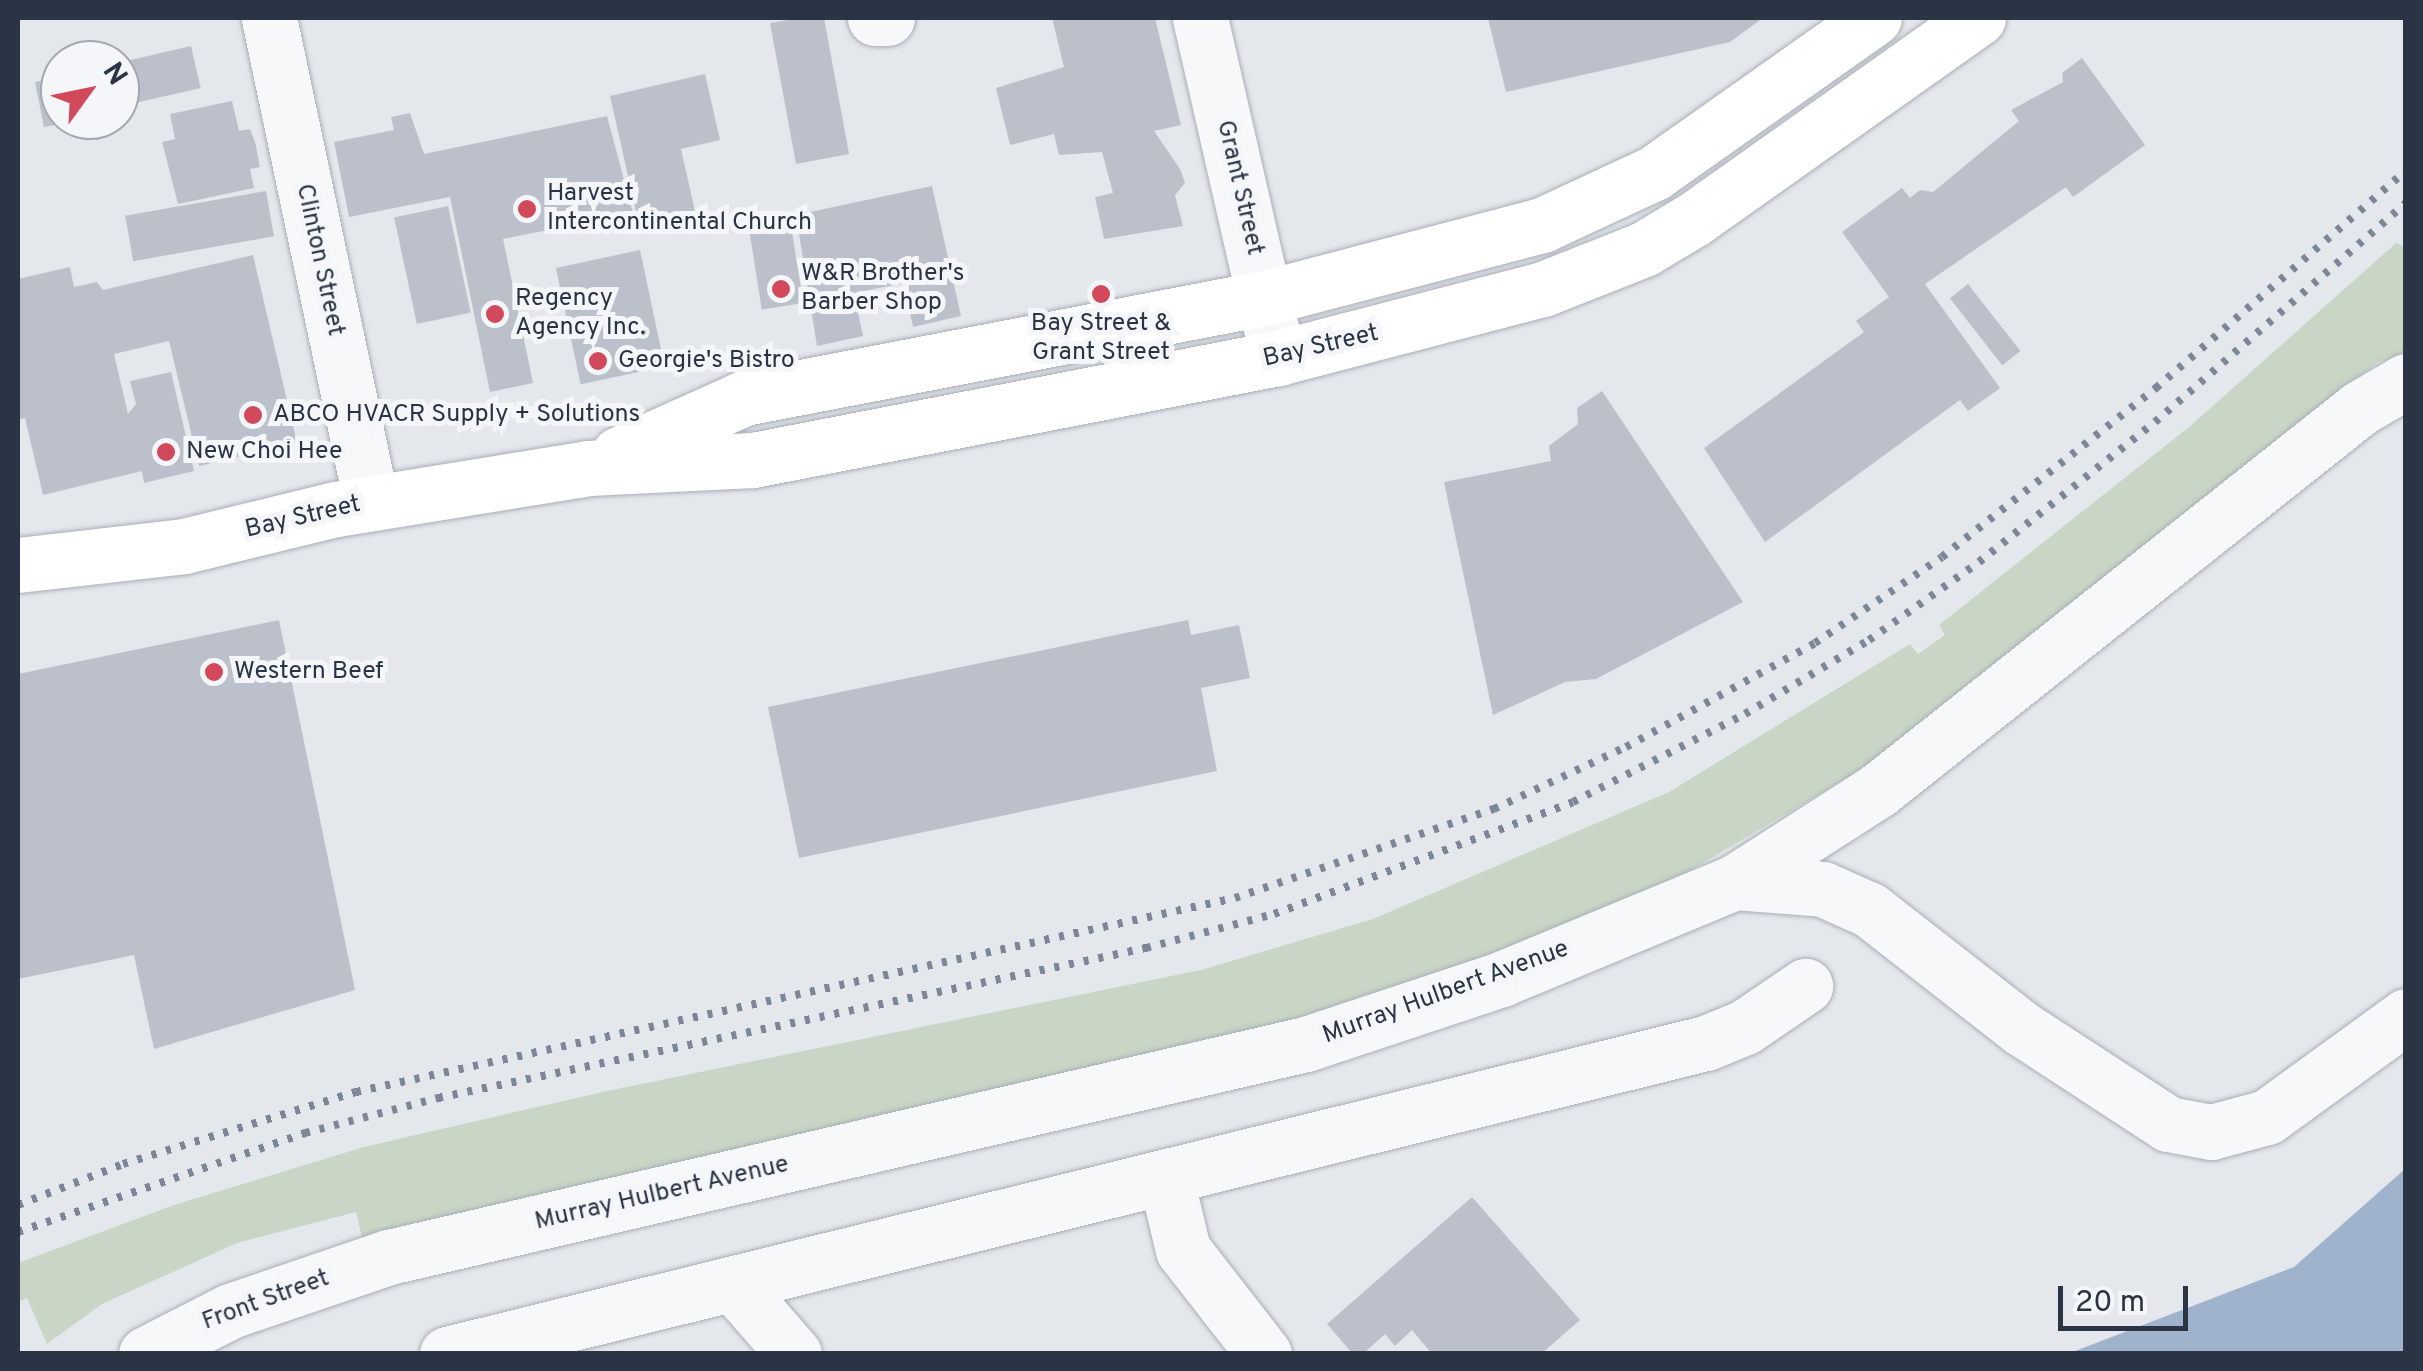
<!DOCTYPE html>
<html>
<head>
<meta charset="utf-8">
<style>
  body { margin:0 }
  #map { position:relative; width:2423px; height:1371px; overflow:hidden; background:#e4e7ec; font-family:Overpass,sans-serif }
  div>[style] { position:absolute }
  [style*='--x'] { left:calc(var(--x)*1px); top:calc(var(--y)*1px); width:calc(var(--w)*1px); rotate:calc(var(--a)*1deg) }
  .green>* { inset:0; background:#c9d6c5 }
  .water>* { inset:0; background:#9fb4cc }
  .building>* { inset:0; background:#bbc0ca; transform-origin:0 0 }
  .roads { filter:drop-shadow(0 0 2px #a9aeb7) drop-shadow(0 0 2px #a9aeb7) }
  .minor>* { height:55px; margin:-27.5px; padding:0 27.5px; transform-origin:27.5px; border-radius:27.5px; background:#f7f8fa }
  .major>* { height:55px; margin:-27.5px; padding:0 27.5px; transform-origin:27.5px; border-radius:27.5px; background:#fff }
  .rail>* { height:8px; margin-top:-4px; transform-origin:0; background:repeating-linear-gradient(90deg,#7d8696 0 5px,transparent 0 15px) }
  .dots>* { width:28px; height:28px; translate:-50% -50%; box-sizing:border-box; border:5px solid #f4f6f9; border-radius:50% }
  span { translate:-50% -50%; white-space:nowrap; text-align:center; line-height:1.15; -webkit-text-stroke:10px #f4f6f9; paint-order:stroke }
  .street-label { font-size:25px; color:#2b3445 }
  .poi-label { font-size:25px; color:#2b3445 }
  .left { translate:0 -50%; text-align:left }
  .frame { position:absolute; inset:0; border:20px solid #2b3445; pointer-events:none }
  .north { position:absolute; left:40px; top:40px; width:100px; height:100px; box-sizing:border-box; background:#f4f6f9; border:2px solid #a4a8b1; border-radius:50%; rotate:57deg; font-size:28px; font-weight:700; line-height:40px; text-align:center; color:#2b3445 }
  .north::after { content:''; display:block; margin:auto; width:35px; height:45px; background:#d1495b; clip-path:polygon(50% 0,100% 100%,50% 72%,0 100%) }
  .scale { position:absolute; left:2058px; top:1286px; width:130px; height:45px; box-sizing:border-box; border:5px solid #2b3445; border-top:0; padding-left:12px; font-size:30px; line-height:35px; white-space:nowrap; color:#2b3445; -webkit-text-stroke:8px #f4f6f9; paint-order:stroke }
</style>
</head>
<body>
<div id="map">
  <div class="green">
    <i style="clip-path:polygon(2396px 243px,2405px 247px,2405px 354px,2378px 362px,2342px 390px,1867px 766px,1684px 874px,1521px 946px,1310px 1017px,362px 1238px,356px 1212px,237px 1243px,102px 1304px,47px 1344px,27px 1298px,18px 1302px,18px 1263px,174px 1205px,364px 1147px,607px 1091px,1201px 970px,1373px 919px,1669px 792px,1910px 644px,1918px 654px,1945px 635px,1939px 625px,2189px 427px)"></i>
  </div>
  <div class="water">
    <i style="clip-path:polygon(2405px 1169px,2405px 1353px,2070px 1353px,2294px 1267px)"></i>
  </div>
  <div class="building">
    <i style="clip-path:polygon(800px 18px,824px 18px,849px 154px,796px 164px,770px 23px)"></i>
    <i style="clip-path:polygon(1052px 18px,1155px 18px,1181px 125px,1154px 131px,1180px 169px,1185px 183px,1175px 195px,1183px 226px,1104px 239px,1095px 197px,1113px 193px,1102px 152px,1059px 155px,1054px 134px,1010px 145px,996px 88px,1064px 67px)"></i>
    <i style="clip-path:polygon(1488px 18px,1763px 18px,1730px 42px,1506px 92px)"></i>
    <i style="left:191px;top:46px;width:43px;height:73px;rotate:77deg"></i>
    <i style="clip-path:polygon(2082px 58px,2145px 145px,2073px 197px,2066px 187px,1925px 284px,2000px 388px,1968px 411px,1960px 400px,1765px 542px,1704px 448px,1864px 332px,1856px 321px,1889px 297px,1842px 232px,1902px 188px,1910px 198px,1920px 190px,1933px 192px,2019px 121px,2011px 110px,2063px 82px,2062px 73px)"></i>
    <i style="clip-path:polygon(705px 74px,720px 140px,681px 149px,696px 216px,640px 229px,610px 96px)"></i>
    <i style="clip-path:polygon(60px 77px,60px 120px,71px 122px,44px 127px,35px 82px)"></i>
    <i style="clip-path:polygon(232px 101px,239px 131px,250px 129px,255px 142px,260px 167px,250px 169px,254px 188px,178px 204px,162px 142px,175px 139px,170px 114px)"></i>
    <i style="clip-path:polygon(410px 113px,424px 154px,607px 116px,633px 213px,503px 239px,533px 383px,490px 392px,450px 197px,349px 217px,334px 142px,394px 130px,391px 117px)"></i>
    <i style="clip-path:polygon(932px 186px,961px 316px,913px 327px,904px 283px,854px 293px,863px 336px,817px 346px,796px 215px)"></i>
    <i style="left:266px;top:191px;width:46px;height:143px;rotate:80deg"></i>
    <i style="left:448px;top:206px;width:109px;height:55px;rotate:78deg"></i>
    <i style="left:790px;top:219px;width:85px;height:42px;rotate:81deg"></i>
    <i style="left:640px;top:250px;width:119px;height:86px;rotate:78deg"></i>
    <i style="clip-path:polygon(253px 255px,297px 443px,199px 466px,169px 341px,114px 354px,128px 414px,136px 404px,130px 381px,171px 372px,194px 471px,144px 483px,142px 471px,43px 495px,25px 418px,18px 420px,18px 279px,70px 267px,74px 287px,97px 282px,103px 290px)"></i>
    <i style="left:1968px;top:284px;width:85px;height:23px;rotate:52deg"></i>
    <i style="clip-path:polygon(1602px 391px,1743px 602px,1596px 679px,1565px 682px,1493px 715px,1444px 482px,1551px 461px,1549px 446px,1578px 424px,1577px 408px)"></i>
    <i style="clip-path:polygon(279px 620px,355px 990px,154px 1049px,134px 955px,18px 979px,18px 674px)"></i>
    <i style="clip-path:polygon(1188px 620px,1191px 635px,1239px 625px,1250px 678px,1201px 688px,1217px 771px,799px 858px,768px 707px)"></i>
    <i style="clip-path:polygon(1472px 1197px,1580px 1320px,1541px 1354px,1432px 1354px,1412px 1330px,1395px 1346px,1385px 1334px,1363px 1354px,1353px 1354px,1327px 1324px)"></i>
  </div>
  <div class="roads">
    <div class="minor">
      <i style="--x:269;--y:18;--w:496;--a:78.1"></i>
      <i style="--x:875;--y:18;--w:12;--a:0"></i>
      <i style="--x:1200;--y:18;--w:349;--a:77.1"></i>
      <i style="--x:1735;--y:882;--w:169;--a:-32.7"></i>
      <i style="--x:1877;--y:791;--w:616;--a:-38.41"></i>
      <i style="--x:2360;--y:408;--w:53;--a:-30.4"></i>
      <i style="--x:1166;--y:1179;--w:73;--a:76.5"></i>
      <i style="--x:1183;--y:1250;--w:132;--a:52.1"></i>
      <i style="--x:735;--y:1286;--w:90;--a:49.1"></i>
      <i style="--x:146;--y:1354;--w:94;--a:-27.1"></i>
      <i style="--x:230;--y:1311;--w:168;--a:-18.8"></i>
      <i style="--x:389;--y:1257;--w:941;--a:-13.08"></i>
      <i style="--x:1306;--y:1044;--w:206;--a:-18.4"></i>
      <i style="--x:1501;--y:979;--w:253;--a:-22.5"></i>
      <i style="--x:1735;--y:882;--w:88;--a:4.5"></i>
      <i style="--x:1823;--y:889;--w:51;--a:24.1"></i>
      <i style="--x:1870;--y:910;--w:192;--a:38"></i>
      <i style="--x:2021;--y:1028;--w:176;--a:33.1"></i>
      <i style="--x:2168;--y:1124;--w:44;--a:10.5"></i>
      <i style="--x:2211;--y:1132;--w:58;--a:-15"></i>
      <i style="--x:2267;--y:1117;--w:172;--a:-36"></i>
      <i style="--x:447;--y:1354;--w:1297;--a:-13.88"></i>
      <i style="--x:1706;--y:1043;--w:42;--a:-22.3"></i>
      <i style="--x:1745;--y:1027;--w:73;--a:-34.3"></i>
    </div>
    <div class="major">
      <i style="--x:619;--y:454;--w:137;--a:-24.1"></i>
      <i style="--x:744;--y:398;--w:530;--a:-10.89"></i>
      <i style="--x:1264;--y:298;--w:287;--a:-14.7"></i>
      <i style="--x:1542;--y:225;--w:123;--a:-24.9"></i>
      <i style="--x:1654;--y:173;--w:269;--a:-35.2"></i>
      <i style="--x:18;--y:565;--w:167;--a:-6.5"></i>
      <i style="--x:184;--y:546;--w:156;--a:-13.7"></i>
      <i style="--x:336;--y:509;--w:255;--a:-9.2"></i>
      <i style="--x:588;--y:468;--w:165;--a:-2.8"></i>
      <i style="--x:753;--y:460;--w:535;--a:-10.99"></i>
      <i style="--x:1278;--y:358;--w:274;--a:-14.6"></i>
      <i style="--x:1543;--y:289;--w:109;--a:-21.6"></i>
      <i style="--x:1644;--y:249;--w:58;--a:-31"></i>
      <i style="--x:1694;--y:219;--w:348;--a:-35.3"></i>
    </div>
  </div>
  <div class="rail">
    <i style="--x:18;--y:1205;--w:113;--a:-21.3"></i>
    <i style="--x:123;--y:1164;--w:244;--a:-17.2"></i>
    <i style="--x:356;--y:1092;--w:900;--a:-12.45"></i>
    <i style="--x:1235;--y:898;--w:274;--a:-19"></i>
    <i style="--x:1494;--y:809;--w:146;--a:-25.2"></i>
    <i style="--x:1626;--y:747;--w:216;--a:-28.8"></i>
    <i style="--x:1815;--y:643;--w:153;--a:-34.1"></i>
    <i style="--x:1942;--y:557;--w:273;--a:-38.3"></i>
    <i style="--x:2156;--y:388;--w:331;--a:-41"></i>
    <i style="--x:18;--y:1232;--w:304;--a:-19"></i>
    <i style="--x:305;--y:1133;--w:138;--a:-14.7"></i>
    <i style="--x:438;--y:1098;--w:724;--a:-11.96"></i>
    <i style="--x:1146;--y:948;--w:132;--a:-14.9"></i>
    <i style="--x:1274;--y:914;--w:319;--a:-20.5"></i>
    <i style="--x:1573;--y:802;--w:193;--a:-27.1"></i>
    <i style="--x:1745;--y:714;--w:144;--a:-30.8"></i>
    <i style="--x:1869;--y:640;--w:135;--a:-35.3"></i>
    <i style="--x:1979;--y:562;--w:225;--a:-38.5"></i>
    <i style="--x:2155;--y:422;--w:333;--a:-41.1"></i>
  </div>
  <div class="dots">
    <i style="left:527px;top:209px;background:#d1495b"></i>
    <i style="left:781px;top:289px;background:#d1495b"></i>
    <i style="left:1101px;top:294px;background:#d1495b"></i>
    <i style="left:495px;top:314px;background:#d1495b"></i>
    <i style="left:598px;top:361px;background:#d1495b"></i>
    <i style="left:253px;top:415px;background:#d1495b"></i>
    <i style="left:166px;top:452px;background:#d1495b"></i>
    <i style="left:214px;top:672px;background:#d1495b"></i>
  </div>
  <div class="street-label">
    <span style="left:1239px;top:188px;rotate:77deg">Grant Street</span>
    <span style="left:319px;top:260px;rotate:78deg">Clinton Street</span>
    <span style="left:1321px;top:347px;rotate:-13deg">Bay Street</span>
    <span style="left:303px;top:518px;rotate:-13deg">Bay Street</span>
    <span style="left:1446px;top:993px;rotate:-20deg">Murray Hulbert Avenue</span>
    <span style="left:662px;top:1194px;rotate:-13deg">Murray Hulbert Avenue</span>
    <span style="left:266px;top:1301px;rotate:-20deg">Front Street</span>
  </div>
  <div class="poi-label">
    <span class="left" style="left:547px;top:209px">Harvest<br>Intercontinental Church</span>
    <span class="left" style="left:801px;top:289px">W&amp;R Brother's<br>Barber Shop</span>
    <span class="left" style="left:515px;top:314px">Regency<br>Agency Inc.</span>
    <span style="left:1101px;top:339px">Bay Street &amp;<br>Grant Street</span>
    <span class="left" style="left:618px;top:361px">Georgie's Bistro</span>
    <span class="left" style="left:273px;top:415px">ABCO HVACR Supply + Solutions</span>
    <span class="left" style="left:186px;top:452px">New Choi Hee</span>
    <span class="left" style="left:234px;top:672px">Western Beef</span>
  </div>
  <div class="frame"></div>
  <div class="north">N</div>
  <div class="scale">20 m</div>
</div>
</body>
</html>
